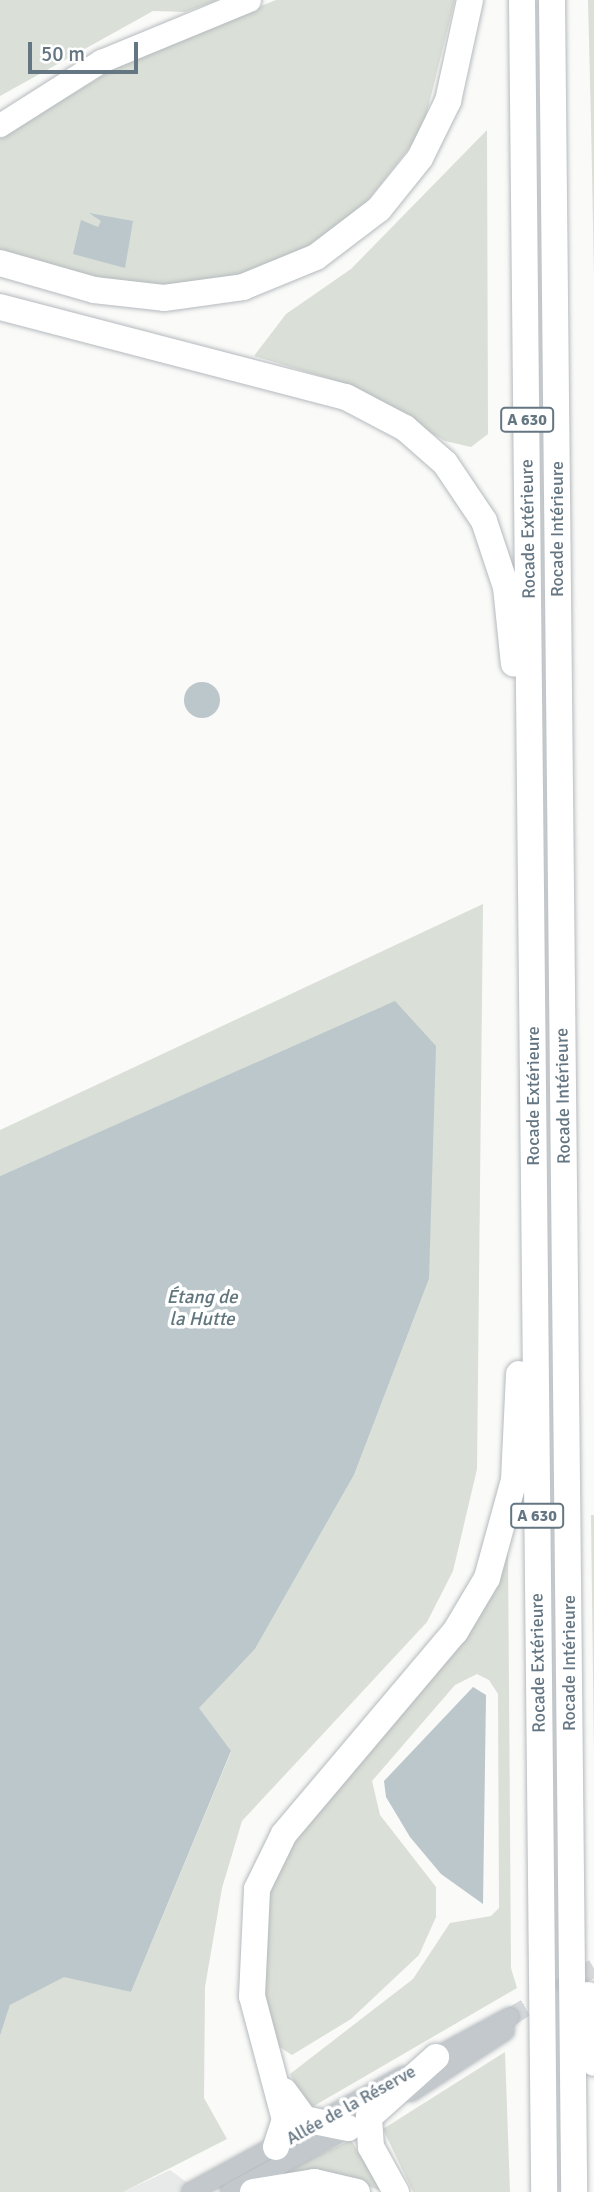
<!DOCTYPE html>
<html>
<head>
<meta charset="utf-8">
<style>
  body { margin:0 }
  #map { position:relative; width:594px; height:2192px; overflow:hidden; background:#fafaf8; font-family:Signika,sans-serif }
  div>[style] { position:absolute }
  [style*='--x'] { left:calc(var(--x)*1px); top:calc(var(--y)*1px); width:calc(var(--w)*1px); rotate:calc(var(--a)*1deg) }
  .built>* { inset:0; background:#e8e9e9 }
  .green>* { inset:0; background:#dadfd7 }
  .water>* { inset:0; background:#bbc7cb }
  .round { border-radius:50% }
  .minor-tunnel>* { height:18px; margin-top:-9px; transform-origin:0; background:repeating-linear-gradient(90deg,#d5d9db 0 18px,transparent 0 27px) }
  .roads { filter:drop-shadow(0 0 2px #b5babe) drop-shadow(0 0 2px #b5babe) }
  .minor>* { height:18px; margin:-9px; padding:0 9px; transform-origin:9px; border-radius:9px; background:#c3c8cc }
  .major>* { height:23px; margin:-11.5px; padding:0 11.5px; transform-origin:11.5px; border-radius:11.5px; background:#fff }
  .highway>* { height:26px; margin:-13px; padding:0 13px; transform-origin:13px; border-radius:13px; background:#fff }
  span { translate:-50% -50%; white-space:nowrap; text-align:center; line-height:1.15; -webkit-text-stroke:7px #fff; paint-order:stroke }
  .shield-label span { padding:2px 5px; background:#fff; border:2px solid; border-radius:5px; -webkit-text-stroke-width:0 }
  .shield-label { font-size:16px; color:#657683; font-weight:700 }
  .street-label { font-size:18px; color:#657683 }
  .water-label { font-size:19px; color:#60757c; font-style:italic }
  .scale { position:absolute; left:28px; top:42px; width:110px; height:32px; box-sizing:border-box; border:4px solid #657683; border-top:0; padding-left:9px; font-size:21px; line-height:24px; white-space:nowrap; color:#657683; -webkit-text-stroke:5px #fff; paint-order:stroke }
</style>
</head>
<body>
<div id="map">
  <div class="built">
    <i style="clip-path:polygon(170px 2170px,200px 2192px,123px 2192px)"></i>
  </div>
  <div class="green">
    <i style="clip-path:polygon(0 0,218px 0,185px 12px,153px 11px,0 96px)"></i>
    <i style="clip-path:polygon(276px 0,455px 0,422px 132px,353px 219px,276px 269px,164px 291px,0 256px,0 137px,136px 56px)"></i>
    <i style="clip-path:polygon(588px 0,594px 0,594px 276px,591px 121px)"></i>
    <i style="clip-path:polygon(487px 130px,488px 434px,471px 447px,445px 441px,350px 385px,254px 356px,286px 314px,351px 269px)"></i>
    <i style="clip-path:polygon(483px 904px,477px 1469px,453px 1571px,427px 1622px,242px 1821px,222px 1888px,205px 1987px,204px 2098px,227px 2139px,123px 2192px,0 2192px,0 2036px,10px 2005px,64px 1976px,131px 1992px,231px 1752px,198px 1708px,255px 1649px,354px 1475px,429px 1279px,395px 1002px,0 1176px,0 1130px)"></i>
    <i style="clip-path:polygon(591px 1515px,594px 1515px,594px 1754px)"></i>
    <i style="clip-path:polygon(508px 1550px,511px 1968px,517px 1988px,307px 2110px,290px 2074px,413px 1979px,450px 1923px,491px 1916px,499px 1908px,498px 1694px,489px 1680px,477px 1674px,455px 1685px,372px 1781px,380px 1815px,436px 1887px,436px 1917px,419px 1955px,351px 2019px,292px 2055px,275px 2044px,257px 1951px,274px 1865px)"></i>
    <i style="clip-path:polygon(505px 2052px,510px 2192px,413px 2192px,383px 2129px)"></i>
    <i style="clip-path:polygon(351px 2140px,383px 2192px,353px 2180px,278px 2174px)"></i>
  </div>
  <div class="water">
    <i style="clip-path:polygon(89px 213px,133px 221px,125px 268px,73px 254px,81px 220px,98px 227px,101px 221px)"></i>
    <i class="round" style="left:184px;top:682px;width:36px;height:36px"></i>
    <i style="clip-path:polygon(395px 1001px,436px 1046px,429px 1279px,354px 1475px,255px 1649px,199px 1708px,231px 1751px,131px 1992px,64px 1977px,10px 2005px,0 2036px,0 1176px)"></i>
    <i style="clip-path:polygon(473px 1687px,486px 1695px,483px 1904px,441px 1874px,410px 1837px,386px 1797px,384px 1781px)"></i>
  </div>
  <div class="minor-tunnel">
    <i style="--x:510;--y:2017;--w:97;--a:-30.3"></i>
  </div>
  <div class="roads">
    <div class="minor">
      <i style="--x:427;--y:2062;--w:94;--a:-28.5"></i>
      <i style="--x:411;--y:2092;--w:112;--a:-33"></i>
      <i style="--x:191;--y:2192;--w:242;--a:-28.7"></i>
      <i style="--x:230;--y:2192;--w:136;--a:-28.4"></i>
    </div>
    <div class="major">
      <i style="--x:0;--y:125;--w:120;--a:-32.4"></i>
      <i style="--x:101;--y:61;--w:160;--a:-22.4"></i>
    </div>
    <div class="highway">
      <i style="--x:522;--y:0;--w:2192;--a:89.42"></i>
      <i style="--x:552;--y:0;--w:2192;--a:89.42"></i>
      <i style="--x:0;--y:263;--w:98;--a:16"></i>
      <i style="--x:94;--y:290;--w:70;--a:6.5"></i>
      <i style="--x:164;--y:298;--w:80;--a:-7.9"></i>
      <i style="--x:243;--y:287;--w:79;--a:-22.3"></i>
      <i style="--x:316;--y:257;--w:79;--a:-37.3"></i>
      <i style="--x:379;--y:209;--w:65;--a:-51.2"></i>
      <i style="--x:420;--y:158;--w:64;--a:-63.8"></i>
      <i style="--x:448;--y:101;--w:103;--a:-77.7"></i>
      <i style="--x:0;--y:307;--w:358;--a:14.6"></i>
      <i style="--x:346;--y:397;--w:67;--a:27.7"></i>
      <i style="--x:405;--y:428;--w:53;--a:41.2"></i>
      <i style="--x:445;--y:463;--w:70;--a:56.1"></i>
      <i style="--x:484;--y:521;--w:70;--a:71.6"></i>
      <i style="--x:506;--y:587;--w:77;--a:84.1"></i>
      <i style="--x:588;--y:1995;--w:68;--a:85"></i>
      <i style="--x:284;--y:2091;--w:34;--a:54"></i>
      <i style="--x:304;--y:2119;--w:45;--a:11.6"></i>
      <i style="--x:276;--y:2147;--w:28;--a:-72"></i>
      <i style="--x:285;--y:2120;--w:128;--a:-104.9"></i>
      <i style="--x:252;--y:1996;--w:107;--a:-87.3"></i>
      <i style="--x:257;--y:1889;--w:61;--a:-63.9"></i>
      <i style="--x:284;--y:1834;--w:265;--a:-49.8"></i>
      <i style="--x:455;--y:1632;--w:63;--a:-59.3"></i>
      <i style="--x:487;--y:1578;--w:102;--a:-74.6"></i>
      <i style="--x:514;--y:1480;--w:106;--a:-87.3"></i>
      <i style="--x:253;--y:2192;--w:62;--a:-9.3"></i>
      <i style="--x:314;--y:2182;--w:44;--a:13.1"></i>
      <i style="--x:396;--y:2192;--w:51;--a:-119.1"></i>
      <i style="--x:371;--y:2147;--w:30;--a:-94"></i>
      <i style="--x:369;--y:2117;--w:90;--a:-41.8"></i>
    </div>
  </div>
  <div class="shield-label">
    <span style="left:527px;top:420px">A 630</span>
    <span style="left:537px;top:1516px">A 630</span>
  </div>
  <div class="street-label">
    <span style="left:528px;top:529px;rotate:-91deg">Rocade Extérieure</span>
    <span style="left:557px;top:529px;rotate:-90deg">Rocade Intérieure</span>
    <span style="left:533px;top:1096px;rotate:-90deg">Rocade Extérieure</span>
    <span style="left:563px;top:1096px;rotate:-91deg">Rocade Intérieure</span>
    <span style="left:538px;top:1663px;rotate:-91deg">Rocade Extérieure</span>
    <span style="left:569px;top:1663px;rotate:-90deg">Rocade Intérieure</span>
    <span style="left:351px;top:2105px;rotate:-29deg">Allée de la Réserve</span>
  </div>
  <div class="water-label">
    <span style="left:202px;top:1309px">Étang de<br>la Hutte</span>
  </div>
  <div class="scale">50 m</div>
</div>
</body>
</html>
